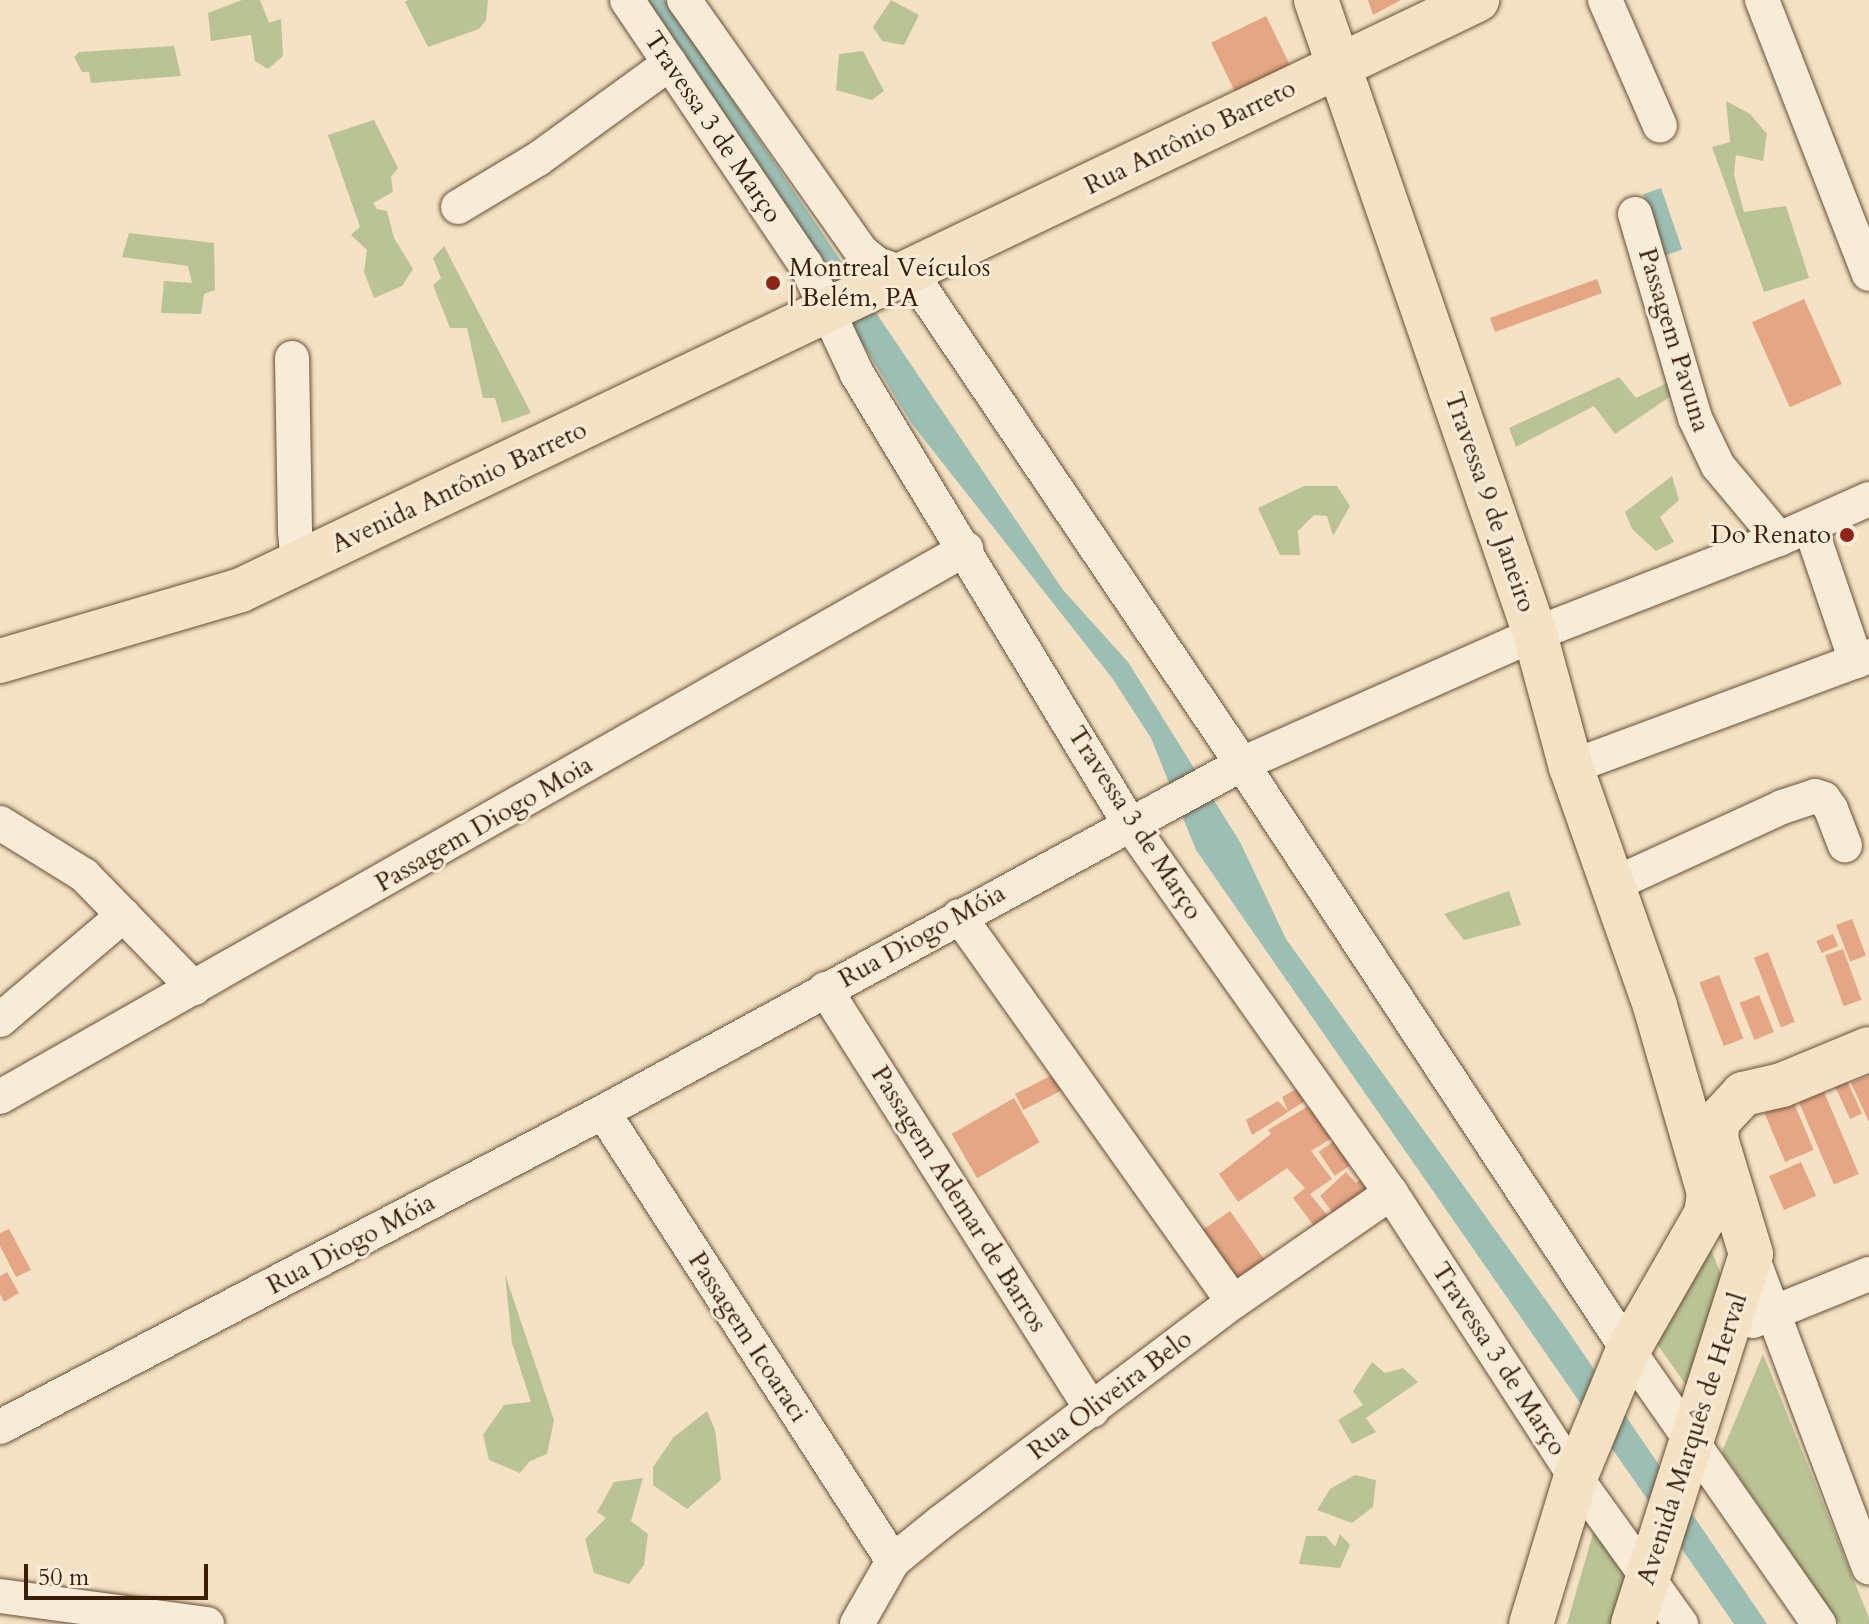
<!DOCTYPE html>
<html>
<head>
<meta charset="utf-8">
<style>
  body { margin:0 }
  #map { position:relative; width:1869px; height:1624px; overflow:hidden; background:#f5e1c3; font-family:Cardo,serif }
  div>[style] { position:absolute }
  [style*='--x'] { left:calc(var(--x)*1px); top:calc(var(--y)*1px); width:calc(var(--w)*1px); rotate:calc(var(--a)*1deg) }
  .green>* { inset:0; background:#bac395 }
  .water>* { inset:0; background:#9cbeb3; transform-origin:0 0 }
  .building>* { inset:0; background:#e4a685; transform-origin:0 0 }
  .roads { filter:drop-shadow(0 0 2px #684f37) drop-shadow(0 0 2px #684f37) }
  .minor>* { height:34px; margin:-17px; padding:0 17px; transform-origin:17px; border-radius:17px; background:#f8ecd8 }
  .major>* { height:44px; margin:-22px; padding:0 22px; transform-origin:22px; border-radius:22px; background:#f5e1c3 }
  .dots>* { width:22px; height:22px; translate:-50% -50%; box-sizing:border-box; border:4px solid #f8ecd8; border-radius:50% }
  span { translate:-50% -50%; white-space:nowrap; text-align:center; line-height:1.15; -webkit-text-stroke:6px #f8ecd8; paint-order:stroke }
  .street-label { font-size:26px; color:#391e08 }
  .poi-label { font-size:26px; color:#391e08 }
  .left { translate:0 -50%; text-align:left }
  .right { translate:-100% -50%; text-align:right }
  .scale { position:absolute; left:24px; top:1564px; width:184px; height:36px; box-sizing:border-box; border:4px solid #391e08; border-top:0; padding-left:10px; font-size:24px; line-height:28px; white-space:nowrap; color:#391e08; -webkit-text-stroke:6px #f8ecd8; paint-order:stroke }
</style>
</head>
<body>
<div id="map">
  <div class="green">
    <i style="clip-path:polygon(242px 0,260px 0,269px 23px,281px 19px,283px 56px,268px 69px,255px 61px,251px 35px,211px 41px,208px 13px)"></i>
    <i style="clip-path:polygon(408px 0,488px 0,486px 20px,479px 29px,428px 47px,405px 2px)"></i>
    <i style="clip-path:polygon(891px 0,919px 15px,904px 45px,882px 41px,873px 27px)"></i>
    <i style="clip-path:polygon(174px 46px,181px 76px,91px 83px,89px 72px,82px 72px,74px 57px,79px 52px)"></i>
    <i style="clip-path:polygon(863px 51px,884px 91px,872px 100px,836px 90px,839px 54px)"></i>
    <i style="clip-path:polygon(1726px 101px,1750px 114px,1767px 134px,1763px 161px,1736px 155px,1734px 175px,1744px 212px,1786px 206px,1809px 278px,1764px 292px,1712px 147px,1730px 142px)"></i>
    <i style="clip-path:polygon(374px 120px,398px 168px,391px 177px,393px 192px,373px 203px,377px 209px,387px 211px,394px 238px,413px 269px,402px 286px,374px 298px,364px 272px,367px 250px,351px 235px,360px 227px,328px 135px)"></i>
    <i style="clip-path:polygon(129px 233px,214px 243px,215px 290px,204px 294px,201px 314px,161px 313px,164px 281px,192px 283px,188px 266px,122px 257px)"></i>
    <i style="clip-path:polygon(444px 246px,531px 413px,502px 423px,495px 398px,483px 398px,467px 328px,450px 328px,433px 285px,441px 278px,433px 258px)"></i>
    <i style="clip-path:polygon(1619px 377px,1636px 398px,1669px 382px,1674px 394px,1615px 434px,1594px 406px,1516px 447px,1509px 428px)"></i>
    <i style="clip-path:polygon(1672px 476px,1679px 500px,1660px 517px,1674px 542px,1656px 551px,1632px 529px,1625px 512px)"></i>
    <i style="clip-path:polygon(1304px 486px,1337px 486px,1350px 506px,1333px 536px,1327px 516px,1314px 515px,1298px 531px,1300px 555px,1280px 555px,1258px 508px)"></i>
    <i style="clip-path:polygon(1509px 891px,1521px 925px,1464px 940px,1444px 914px)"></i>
    <i style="clip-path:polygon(1708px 1242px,1723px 1279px,1686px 1385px,1655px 1341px)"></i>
    <i style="clip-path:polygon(505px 1274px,554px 1420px,547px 1454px,530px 1461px,520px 1473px,489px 1460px,483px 1435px,504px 1405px,531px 1402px,512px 1343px)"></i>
    <i style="clip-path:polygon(1763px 1354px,1869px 1618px,1869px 1624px,1840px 1624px,1722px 1452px)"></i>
    <i style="clip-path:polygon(1372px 1362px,1385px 1373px,1403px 1368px,1418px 1382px,1366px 1418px,1376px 1432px,1352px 1444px,1338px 1420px,1363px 1405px,1353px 1391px)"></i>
    <i style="clip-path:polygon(707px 1411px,715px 1430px,721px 1480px,687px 1509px,653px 1485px,653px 1467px,673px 1438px)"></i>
    <i style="clip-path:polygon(1355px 1475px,1376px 1480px,1373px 1507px,1352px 1523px,1317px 1510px,1330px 1489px)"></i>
    <i style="clip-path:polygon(643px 1478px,631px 1521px,648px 1534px,644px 1565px,629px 1584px,594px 1573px,585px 1539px,606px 1518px,597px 1512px,614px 1482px)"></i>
    <i style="clip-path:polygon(1594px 1530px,1639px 1591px,1629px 1624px,1567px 1624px)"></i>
    <i style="clip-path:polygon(1340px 1534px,1350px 1545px,1340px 1568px,1299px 1564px,1306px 1536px,1326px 1536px,1335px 1547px)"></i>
  </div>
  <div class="water">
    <i style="clip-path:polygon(639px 0,665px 0,1063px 590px,1128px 662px,1240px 842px,1286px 939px,1568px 1331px,1767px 1624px,1734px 1624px,1196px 850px,1151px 738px,1112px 678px,912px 424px,820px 275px)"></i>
    <i style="left:1661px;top:188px;width:65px;height:19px;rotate:71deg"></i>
  </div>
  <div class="building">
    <i style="clip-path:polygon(1368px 0,1401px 0,1373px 15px)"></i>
    <i style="left:1266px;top:16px;width:55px;height:61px;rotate:64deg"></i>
    <i style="left:1597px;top:279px;width:15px;height:114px;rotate:70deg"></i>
    <i style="left:1804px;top:299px;width:93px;height:57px;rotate:66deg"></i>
    <i style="left:1852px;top:919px;width:39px;height:17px;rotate:69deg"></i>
    <i style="left:1833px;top:934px;width:13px;height:18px;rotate:67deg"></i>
    <i style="left:1843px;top:949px;width:54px;height:19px;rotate:70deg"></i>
    <i style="left:1768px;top:952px;width:75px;height:15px;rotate:69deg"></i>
    <i style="left:1719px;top:975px;width:68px;height:21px;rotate:69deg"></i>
    <i style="left:1759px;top:995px;width:40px;height:21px;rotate:68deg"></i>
    <i style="left:1064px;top:1069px;width:18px;height:55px;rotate:63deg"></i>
    <i style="clip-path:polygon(1869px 1075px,1869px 1122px,1851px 1083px)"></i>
    <i style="left:1846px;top:1079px;width:38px;height:13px;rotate:65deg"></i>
    <i style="clip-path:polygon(1300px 1087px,1308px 1099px,1252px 1135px,1246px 1120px,1278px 1101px,1288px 1111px,1282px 1097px)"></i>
    <i style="left:1824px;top:1092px;width:89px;height:27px;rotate:67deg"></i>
    <i style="left:1014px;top:1098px;width:51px;height:72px;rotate:60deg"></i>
    <i style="left:1793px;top:1101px;width:53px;height:31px;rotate:67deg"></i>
    <i style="clip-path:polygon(1314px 1103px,1335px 1136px,1311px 1151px,1332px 1179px,1310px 1194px,1335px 1225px,1321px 1235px,1293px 1198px,1305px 1188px,1287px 1168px,1238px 1202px,1219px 1174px,1271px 1134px,1268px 1130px)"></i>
    <i style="left:1336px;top:1140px;width:29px;height:21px;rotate:56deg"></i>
    <i style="left:1801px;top:1162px;width:37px;height:35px;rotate:66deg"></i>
    <i style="clip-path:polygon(1346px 1172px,1356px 1183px,1361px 1179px,1374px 1196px,1339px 1221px,1320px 1196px)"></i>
    <i style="clip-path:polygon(1230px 1211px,1271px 1269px,1238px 1293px,1201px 1231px)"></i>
    <i style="clip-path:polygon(9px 1229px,31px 1270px,16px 1277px,0 1246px,0 1233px)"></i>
    <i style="clip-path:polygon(7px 1272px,19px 1293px,4px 1302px,0 1294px,0 1276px)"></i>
  </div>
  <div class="roads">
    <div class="minor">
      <i style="--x:627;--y:0;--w:320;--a:56"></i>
      <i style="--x:806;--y:265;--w:120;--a:64.9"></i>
      <i style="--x:857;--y:374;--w:525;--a:58.79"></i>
      <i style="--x:1129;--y:823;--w:453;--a:54.7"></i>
      <i style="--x:1391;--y:1193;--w:340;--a:57"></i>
      <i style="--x:1576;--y:1478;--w:180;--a:54.3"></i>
      <i style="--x:684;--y:0;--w:309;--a:54.8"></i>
      <i style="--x:862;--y:252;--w:19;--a:39"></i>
      <i style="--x:877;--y:264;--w:30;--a:20"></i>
      <i style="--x:1605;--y:0;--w:137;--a:66.4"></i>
      <i style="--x:1762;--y:0;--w:294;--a:68.7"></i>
      <i style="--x:458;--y:207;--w:93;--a:-31"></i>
      <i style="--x:538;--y:159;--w:163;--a:-36"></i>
      <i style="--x:1635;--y:214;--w:213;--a:73.6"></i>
      <i style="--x:1695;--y:418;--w:53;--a:64.4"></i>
      <i style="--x:1718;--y:466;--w:95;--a:50.1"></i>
      <i style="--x:910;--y:272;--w:594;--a:55.99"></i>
      <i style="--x:1242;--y:764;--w:702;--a:56.63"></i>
      <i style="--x:1628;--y:1350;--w:334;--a:55.1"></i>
      <i style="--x:292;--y:358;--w:173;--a:89"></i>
      <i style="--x:295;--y:531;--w:32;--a:85"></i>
      <i style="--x:1810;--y:526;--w:143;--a:71.2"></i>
      <i style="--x:1571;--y:767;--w:318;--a:-20.4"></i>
      <i style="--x:0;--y:823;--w:99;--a:31.8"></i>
      <i style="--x:84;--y:875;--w:158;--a:45.8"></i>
      <i style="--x:1612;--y:885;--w:187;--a:-24.6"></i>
      <i style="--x:1782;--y:807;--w:35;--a:-18"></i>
      <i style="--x:1815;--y:796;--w:9;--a:18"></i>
      <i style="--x:1824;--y:799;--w:12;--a:55"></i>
      <i style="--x:1831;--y:809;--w:39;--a:69"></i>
      <i style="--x:959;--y:916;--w:473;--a:54.6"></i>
      <i style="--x:825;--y:989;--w:499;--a:57.6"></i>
      <i style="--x:0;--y:1020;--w:162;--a:-40.3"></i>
      <i style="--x:0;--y:1097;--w:1111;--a:-29.57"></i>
      <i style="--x:603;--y:1112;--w:535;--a:57.14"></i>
      <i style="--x:1751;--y:1254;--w:335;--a:69.4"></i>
      <i style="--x:1753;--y:1321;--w:125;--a:-22.1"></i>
      <i style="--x:0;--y:1427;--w:680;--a:-27.58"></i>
      <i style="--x:603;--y:1112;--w:728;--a:-28.57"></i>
      <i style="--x:1242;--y:764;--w:321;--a:-23.9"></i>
      <i style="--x:1535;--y:634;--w:262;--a:-21.3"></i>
      <i style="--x:1779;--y:539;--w:98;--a:-24"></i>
      <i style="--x:0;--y:1596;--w:209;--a:7.7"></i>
      <i style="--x:857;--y:1624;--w:73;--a:-60.3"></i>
      <i style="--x:893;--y:1561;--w:62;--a:-39.1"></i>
      <i style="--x:941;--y:1522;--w:366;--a:-37"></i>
      <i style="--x:1233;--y:1302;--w:192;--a:-34.6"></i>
    </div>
    <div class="major">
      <i style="--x:1316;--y:0;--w:671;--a:70.94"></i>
      <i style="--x:1535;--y:634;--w:138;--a:74.9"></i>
      <i style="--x:1571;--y:767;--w:253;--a:70.6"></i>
      <i style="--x:1655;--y:1006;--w:195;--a:73.9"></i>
      <i style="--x:1709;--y:1193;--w:21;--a:98"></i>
      <i style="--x:1706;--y:1214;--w:157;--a:119.8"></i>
      <i style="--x:1628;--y:1350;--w:133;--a:112.5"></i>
      <i style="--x:1577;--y:1473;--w:158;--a:106.9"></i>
      <i style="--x:0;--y:661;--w:251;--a:-16.4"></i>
      <i style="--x:241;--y:590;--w:1370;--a:-25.52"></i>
      <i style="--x:1633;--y:1624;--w:388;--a:-72.3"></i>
      <i style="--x:1751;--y:1254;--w:120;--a:-106.9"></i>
      <i style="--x:1716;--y:1139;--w:18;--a:-84"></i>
      <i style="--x:1718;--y:1121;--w:37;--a:-47"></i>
      <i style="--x:1743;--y:1094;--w:40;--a:-13"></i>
      <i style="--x:1782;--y:1085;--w:94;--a:-22.5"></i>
    </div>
  </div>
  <div class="dots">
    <i style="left:773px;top:283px;background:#8f2418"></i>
    <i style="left:1847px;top:535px;background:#8f2418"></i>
  </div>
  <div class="street-label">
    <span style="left:713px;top:127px;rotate:56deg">Travessa 3 de Março</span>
    <span style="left:1190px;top:137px;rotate:-26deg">Rua Antônio Barreto</span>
    <span style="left:1674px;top:340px;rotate:73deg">Passagem Pavuna</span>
    <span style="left:459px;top:487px;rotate:-25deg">Avenida Antônio Barreto</span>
    <span style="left:1490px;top:502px;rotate:71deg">Travessa 9 de Janeiro</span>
    <span style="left:1135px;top:823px;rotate:57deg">Travessa 3 de Março</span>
    <span style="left:484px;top:824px;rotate:-30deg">Passagem Diogo Moia</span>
    <span style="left:922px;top:936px;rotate:-29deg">Rua Diogo Móia</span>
    <span style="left:959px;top:1199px;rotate:58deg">Passagem Ademar de Barros</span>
    <span style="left:351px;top:1244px;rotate:-28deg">Rua Diogo Móia</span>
    <span style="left:748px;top:1337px;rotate:57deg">Passagem Icoaraci</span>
    <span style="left:1499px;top:1359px;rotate:57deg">Travessa 3 de Março</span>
    <span style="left:1110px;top:1395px;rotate:-37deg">Rua Oliveira Belo</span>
    <span style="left:1692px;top:1439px;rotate:-72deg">Avenida Marquês de Herval</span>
  </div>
  <div class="poi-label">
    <span class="left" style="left:789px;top:283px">Montreal Veículos<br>| Belém, PA</span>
    <span class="right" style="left:1831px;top:535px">Do Renato</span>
  </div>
  <div class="scale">50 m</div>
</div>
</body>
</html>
